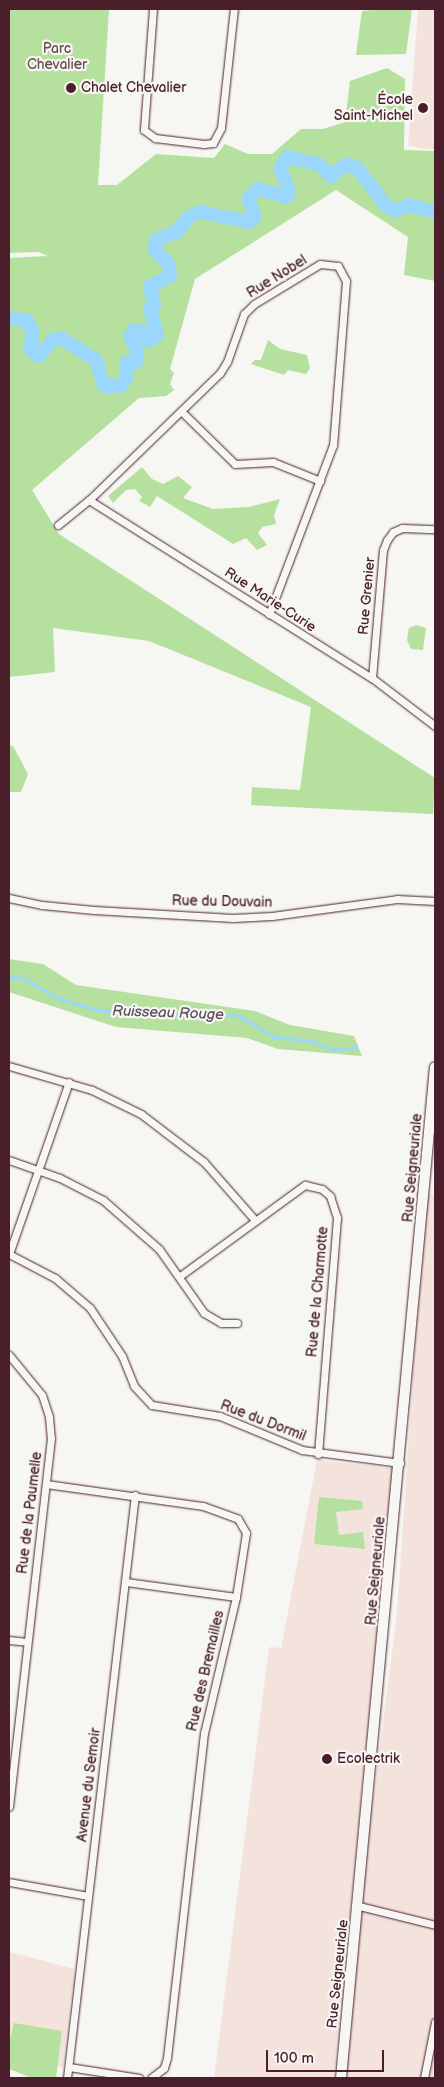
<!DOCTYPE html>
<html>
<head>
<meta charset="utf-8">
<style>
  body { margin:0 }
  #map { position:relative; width:444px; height:2087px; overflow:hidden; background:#f6f6f2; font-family:"Balsamiq Sans",sans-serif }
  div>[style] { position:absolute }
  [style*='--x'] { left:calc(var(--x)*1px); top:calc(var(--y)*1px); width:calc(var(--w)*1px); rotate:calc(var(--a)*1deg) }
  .built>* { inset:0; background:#f4e3dd }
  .green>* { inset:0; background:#b5e09d }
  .stream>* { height:2.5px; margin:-1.25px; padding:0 1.25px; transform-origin:1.25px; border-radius:1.25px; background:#9bd6fb }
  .river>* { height:14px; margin:-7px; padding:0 7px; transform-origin:7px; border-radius:7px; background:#9bd6fb }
  .roads { filter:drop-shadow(0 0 1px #4a1f2b) drop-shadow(0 0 1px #4a1f2b) }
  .street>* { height:7px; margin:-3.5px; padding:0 3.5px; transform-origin:3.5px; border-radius:3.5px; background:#f6f6f2 }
  .secondary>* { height:10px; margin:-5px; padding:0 5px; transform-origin:5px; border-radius:5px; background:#f6f6f2 }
  .dots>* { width:14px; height:14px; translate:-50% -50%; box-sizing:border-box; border:2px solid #f6f6f2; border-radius:50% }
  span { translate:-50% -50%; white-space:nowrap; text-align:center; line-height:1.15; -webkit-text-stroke:4.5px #f6f6f2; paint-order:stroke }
  .park-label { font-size:14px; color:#654f48 }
  .poi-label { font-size:14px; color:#4a1f2b }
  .left { translate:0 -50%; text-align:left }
  .right { translate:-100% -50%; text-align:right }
  .street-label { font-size:14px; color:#4a1f2b }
  .water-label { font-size:15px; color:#5e4d5f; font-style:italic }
  .frame { position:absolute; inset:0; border:10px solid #4a1f2b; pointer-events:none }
  .scale { position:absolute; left:266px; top:2050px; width:118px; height:22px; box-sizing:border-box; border:2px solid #4a1f2b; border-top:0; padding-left:6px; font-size:15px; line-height:18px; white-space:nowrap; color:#4a1f2b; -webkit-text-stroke:4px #f6f6f2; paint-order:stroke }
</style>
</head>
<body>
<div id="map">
  <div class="built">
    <i style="clip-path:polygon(418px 9px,435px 9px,435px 150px,408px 146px)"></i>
    <i style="clip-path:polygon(425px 1193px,435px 1195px,435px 2078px,341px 2078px,359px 1906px,397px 1614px)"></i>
    <i style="clip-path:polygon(317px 1460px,393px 1468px,334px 2078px,214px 2078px,269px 1647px,281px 1648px)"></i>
    <i style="clip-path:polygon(9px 1952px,75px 1969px,63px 2067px,9px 2061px)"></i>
  </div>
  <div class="green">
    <i style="clip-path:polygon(9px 9px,109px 9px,98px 185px,117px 185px,156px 154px,214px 158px,225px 144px,248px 154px,272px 154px,301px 129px,323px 129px,345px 122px,350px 81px,387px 68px,405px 79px,404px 150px,435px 151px,435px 281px,404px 275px,408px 237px,336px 190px,195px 279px,170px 369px,174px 373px,170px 384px,174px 390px,166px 396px,139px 398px,32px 490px,59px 534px,435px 778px,433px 814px,251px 805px,252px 787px,300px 790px,311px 707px,149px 641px,53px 628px,55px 672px,9px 677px,9px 258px,48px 256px,38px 252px,9px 253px)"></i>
    <i style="clip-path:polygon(385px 9px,412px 9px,406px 54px,356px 55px,362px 11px)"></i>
    <i style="clip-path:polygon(268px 340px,280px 349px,307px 355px,310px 368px,306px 374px,288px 370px,284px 375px,251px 364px,255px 360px,261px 360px)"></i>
    <i style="clip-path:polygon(142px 467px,152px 479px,163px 484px,178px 476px,192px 487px,183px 498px,213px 509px,249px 507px,280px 499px,274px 515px,276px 524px,262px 527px,258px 533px,267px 545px,257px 550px,246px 538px,233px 544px,157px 496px,150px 507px,139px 501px,142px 497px,135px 489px,126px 490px,113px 503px,108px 496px)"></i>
    <i style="clip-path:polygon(416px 625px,426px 628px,423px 650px,411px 649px,407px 640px,409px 628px)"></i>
    <i style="clip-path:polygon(9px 745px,13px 746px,28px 774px,21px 792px,9px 792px)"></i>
    <i style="clip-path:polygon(9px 959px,43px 964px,76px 985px,255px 1011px,290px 1025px,354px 1036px,362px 1056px,278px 1049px,247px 1038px,116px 1027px,9px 992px)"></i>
    <i style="clip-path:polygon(319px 1497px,362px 1501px,363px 1509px,336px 1512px,339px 1535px,363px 1532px,365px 1549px,314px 1544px)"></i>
    <i style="clip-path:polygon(14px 2023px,62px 2031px,56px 2078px,32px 2078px,9px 2069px,9px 2045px)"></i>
  </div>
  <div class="stream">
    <i style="--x:9;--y:976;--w:16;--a:11"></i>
    <i style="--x:25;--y:979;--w:39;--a:30"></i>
    <i style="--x:59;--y:999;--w:47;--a:14.9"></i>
    <i style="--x:104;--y:1011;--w:96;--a:3"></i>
    <i style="--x:200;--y:1016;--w:24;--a:-5"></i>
    <i style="--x:224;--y:1014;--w:17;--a:10"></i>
    <i style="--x:241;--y:1017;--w:39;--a:30"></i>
    <i style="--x:275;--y:1037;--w:38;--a:6"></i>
    <i style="--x:313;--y:1041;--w:21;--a:25"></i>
    <i style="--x:332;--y:1050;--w:24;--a:-7"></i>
  </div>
  <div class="river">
    <i style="--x:9;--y:319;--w:18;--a:3"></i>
    <i style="--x:27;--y:320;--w:11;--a:63"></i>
    <i style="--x:32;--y:330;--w:20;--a:93"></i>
    <i style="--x:31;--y:350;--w:9;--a:41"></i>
    <i style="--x:38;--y:356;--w:22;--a:-47"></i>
    <i style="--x:53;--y:340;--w:8;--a:-14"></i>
    <i style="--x:61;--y:338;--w:41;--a:32.2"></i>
    <i style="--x:96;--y:360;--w:27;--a:73"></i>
    <i style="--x:104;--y:386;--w:16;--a:0"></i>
    <i style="--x:120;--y:386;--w:11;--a:-52"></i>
    <i style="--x:127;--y:377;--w:14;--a:-94"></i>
    <i style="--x:126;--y:363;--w:10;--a:-6"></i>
    <i style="--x:136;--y:362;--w:12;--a:-85"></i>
    <i style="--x:137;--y:350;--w:15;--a:-118"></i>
    <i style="--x:130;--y:337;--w:8;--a:-60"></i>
    <i style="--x:134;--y:330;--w:6;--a:0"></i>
    <i style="--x:140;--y:330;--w:14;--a:51"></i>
    <i style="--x:149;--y:341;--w:10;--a:-37"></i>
    <i style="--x:157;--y:335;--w:27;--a:-105"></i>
    <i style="--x:150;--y:309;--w:6;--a:-45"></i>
    <i style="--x:154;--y:305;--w:19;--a:-102"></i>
    <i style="--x:150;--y:286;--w:22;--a:-27"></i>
    <i style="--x:170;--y:276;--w:11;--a:-95"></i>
    <i style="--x:169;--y:265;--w:21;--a:-133"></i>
    <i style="--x:155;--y:250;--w:10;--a:-84"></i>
    <i style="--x:156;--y:240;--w:24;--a:-22"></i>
    <i style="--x:178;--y:231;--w:17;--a:-54"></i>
    <i style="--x:188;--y:217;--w:14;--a:-21"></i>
    <i style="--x:201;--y:212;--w:49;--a:11.8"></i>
    <i style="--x:249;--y:222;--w:8;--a:-45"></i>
    <i style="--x:255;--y:216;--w:18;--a:-112"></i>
    <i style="--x:248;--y:199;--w:14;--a:-45"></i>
    <i style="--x:258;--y:189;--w:30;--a:15"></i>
    <i style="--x:287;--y:197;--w:8;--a:-76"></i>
    <i style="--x:289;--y:189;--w:22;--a:-114"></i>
    <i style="--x:280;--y:169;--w:14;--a:-60"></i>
    <i style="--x:287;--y:157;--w:32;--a:13"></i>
    <i style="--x:318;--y:164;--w:18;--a:43"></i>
    <i style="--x:331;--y:176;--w:20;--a:-37"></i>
    <i style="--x:347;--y:164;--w:11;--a:22"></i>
    <i style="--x:357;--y:168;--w:46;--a:52.1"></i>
    <i style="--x:385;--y:204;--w:12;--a:35"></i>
    <i style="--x:395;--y:211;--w:15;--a:-23"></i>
    <i style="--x:409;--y:205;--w:27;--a:15"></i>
  </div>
  <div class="roads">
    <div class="street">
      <i style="--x:153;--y:9;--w:121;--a:94.3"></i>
      <i style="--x:144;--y:130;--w:14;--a:36"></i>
      <i style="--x:155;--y:138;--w:49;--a:7"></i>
      <i style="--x:204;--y:144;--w:9;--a:-6"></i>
      <i style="--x:213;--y:143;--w:17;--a:-62"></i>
      <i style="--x:221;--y:128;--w:120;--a:-83.8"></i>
      <i style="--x:182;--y:412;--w:74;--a:44.5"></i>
      <i style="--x:235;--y:464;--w:38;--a:-3"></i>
      <i style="--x:273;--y:462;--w:51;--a:22"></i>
      <i style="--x:89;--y:500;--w:334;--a:32.2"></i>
      <i style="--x:372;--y:678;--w:79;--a:37.3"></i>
      <i style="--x:58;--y:525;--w:40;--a:-39"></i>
      <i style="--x:89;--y:500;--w:182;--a:-44.1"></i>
      <i style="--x:220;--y:373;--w:13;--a:-58"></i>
      <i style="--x:227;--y:362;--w:51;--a:-70.5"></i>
      <i style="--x:244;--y:314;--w:14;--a:-45"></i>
      <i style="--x:254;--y:304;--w:77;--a:-31.2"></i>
      <i style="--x:320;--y:264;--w:18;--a:6"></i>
      <i style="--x:338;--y:266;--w:17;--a:62"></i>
      <i style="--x:346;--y:281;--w:165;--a:94.5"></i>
      <i style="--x:333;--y:445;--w:181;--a:110.7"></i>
      <i style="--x:372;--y:678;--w:128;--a:-85.1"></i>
      <i style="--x:383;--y:550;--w:11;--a:-68"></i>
      <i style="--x:387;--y:540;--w:10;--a:-53"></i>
      <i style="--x:393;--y:532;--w:10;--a:-24"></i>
      <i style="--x:402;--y:528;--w:33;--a:2"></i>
      <i style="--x:9;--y:898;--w:34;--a:12"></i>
      <i style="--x:42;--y:905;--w:52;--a:5.5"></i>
      <i style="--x:94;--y:910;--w:139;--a:3.3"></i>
      <i style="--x:233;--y:918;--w:39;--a:-3"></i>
      <i style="--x:272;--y:916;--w:126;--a:-7.7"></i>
      <i style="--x:397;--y:899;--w:38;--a:3"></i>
      <i style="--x:9;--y:1066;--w:86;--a:16.1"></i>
      <i style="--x:92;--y:1090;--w:55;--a:26.1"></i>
      <i style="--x:141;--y:1114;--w:79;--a:37.3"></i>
      <i style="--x:204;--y:1162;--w:77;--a:48.7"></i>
      <i style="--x:9;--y:1160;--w:54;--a:19.4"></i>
      <i style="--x:60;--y:1178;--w:48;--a:27.1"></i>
      <i style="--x:103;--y:1200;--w:74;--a:41.2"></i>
      <i style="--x:159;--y:1249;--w:78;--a:54.9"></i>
      <i style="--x:204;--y:1313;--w:20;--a:30"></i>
      <i style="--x:221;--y:1323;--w:16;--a:0"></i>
      <i style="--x:9;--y:1254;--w:52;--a:27.6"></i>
      <i style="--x:55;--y:1278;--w:46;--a:40.6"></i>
      <i style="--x:90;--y:1308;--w:58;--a:56.3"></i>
      <i style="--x:122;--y:1356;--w:32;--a:68"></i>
      <i style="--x:134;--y:1386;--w:26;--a:47"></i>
      <i style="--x:152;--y:1405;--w:69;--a:9.2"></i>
      <i style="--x:220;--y:1416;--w:89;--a:22.5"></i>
      <i style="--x:302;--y:1450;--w:99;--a:7.6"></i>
      <i style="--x:9;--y:1254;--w:182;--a:-70.8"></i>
      <i style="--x:180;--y:1276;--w:155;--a:-36.1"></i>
      <i style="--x:305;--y:1185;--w:17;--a:13"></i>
      <i style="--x:322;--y:1189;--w:11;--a:41"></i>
      <i style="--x:330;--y:1196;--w:23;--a:72"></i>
      <i style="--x:337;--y:1218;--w:237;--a:94.6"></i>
      <i style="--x:9;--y:1355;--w:52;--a:50.5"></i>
      <i style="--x:42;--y:1395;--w:23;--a:72"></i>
      <i style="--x:49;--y:1417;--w:21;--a:85"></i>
      <i style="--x:51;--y:1438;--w:371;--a:96.5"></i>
      <i style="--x:46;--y:1484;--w:159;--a:8"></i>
      <i style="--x:203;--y:1506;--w:37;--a:20"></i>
      <i style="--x:238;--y:1519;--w:16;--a:60"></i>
      <i style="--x:246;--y:1533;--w:65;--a:98.9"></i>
      <i style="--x:236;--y:1597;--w:140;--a:103.2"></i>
      <i style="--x:204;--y:1733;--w:327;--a:96.5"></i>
      <i style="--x:167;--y:2058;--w:10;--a:107"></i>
      <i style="--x:164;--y:2068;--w:16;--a:142"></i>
      <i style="--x:126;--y:1582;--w:111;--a:7.8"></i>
      <i style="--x:9;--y:1640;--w:18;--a:6"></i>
      <i style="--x:9;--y:1882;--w:80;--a:10"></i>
      <i style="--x:359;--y:1906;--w:78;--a:14"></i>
      <i style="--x:69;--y:2067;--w:71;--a:8.9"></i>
      <i style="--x:67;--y:2078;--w:587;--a:-83.35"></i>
      <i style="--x:424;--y:2078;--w:57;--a:-78.9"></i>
    </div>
    <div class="secondary">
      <i style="--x:341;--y:2078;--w:1015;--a:-84.69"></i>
    </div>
  </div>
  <div class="dots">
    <i style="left:71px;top:88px;background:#4a1f2b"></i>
    <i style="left:423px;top:108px;background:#4a1f2b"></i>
    <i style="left:327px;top:1759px;background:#4a1f2b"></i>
  </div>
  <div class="park-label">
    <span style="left:57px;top:57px">Parc<br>Chevalier</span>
  </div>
  <div class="poi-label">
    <span class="left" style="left:81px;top:88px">Chalet Chevalier</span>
    <span class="right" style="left:413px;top:108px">École<br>Saint-Michel</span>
    <span class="left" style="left:337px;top:1759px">Ecolectrik</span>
  </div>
  <div class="street-label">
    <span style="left:277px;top:277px;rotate:-32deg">Rue Nobel</span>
    <span style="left:367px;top:596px;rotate:-85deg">Rue Grenier</span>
    <span style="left:270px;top:600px;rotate:33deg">Rue Marie-Curie</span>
    <span style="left:222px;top:902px;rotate:1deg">Rue du Douvain</span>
    <span style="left:413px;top:1168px;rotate:-85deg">Rue Seigneuriale</span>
    <span style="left:318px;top:1292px;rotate:-85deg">Rue de la Charmotte</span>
    <span style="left:263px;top:1421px;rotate:21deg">Rue du Dormil</span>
    <span style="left:30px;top:1513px;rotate:-83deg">Rue de la Paumelle</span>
    <span style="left:376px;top:1571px;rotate:-85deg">Rue Seigneuriale</span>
    <span style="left:206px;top:1671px;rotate:-77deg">Rue des Bremailles</span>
    <span style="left:89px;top:1785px;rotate:-83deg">Avenue du Semoir</span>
    <span style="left:338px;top:1974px;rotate:-84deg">Rue Seigneuriale</span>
  </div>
  <div class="water-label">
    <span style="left:168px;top:1013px;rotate:2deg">Ruisseau Rouge</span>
  </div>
  <div class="frame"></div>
  <div class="scale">100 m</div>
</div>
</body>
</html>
